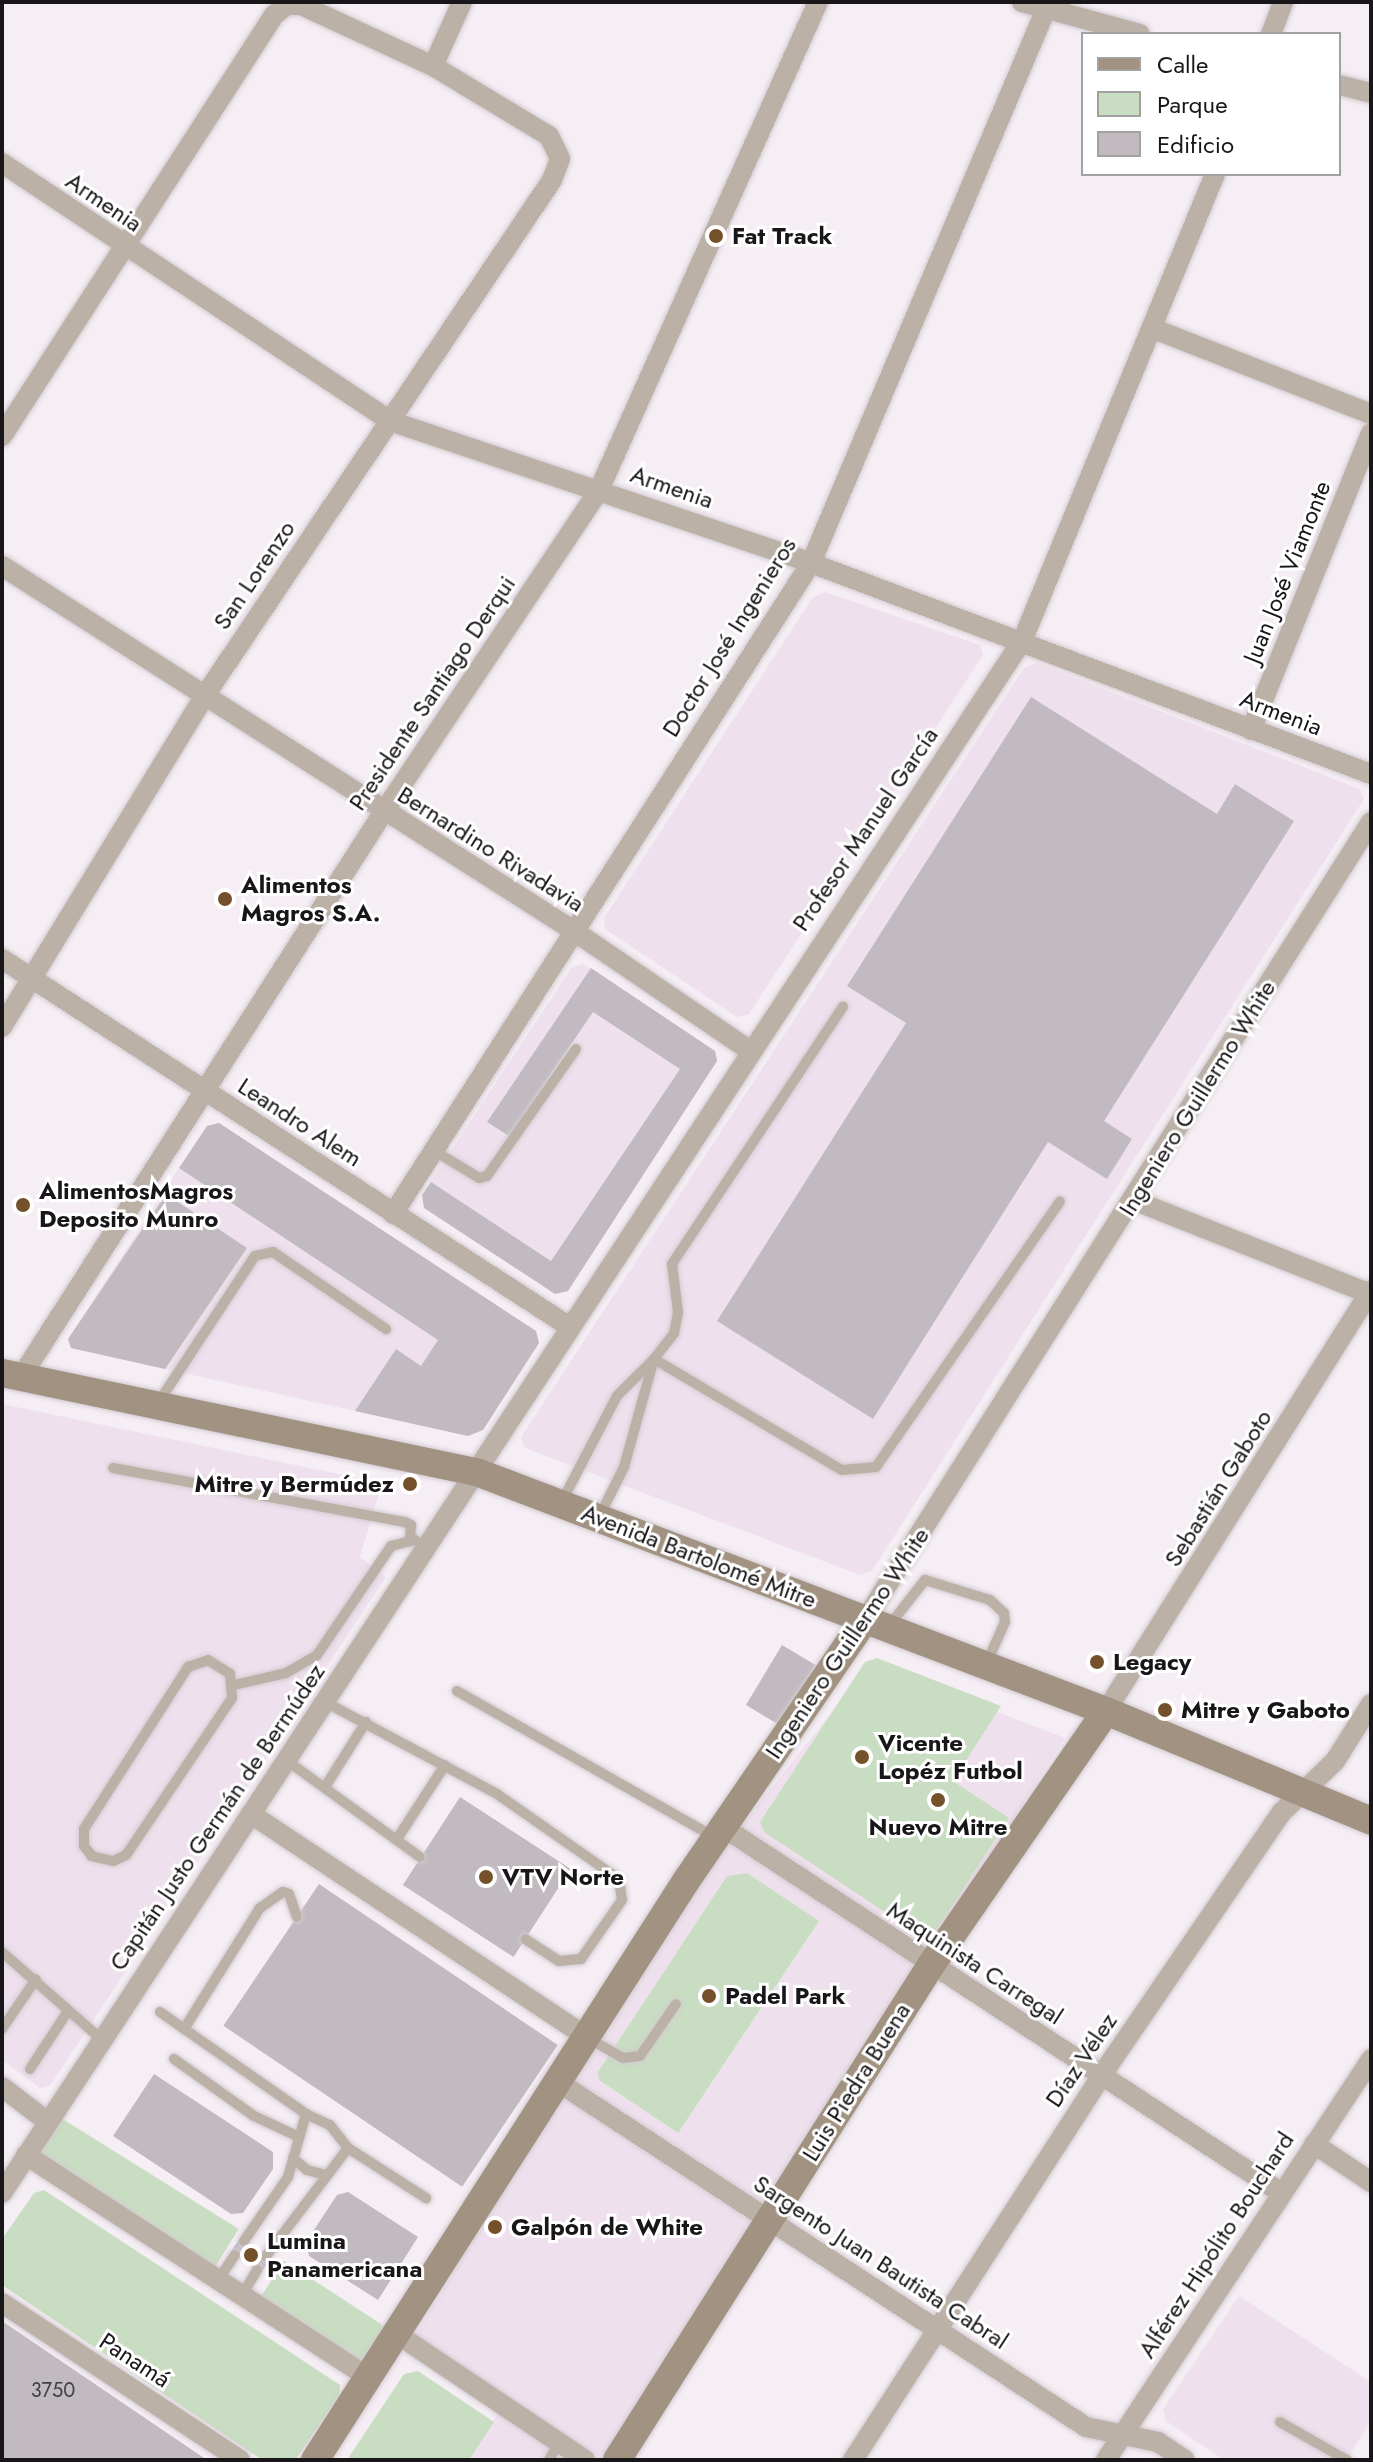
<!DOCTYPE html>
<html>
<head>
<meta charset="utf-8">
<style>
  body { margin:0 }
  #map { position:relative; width:1373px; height:2462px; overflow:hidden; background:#f5eef4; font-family:Jost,sans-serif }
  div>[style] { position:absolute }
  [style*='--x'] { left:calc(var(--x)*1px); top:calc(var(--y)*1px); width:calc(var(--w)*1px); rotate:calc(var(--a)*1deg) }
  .built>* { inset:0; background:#eee1ed }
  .green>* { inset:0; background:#c9ddc2; transform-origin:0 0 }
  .building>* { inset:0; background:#c1bbc1; transform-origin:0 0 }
  .roads { filter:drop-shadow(0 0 2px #d2cbd1) drop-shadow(0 0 2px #d2cbd1) }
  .lane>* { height:10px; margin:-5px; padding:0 5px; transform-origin:5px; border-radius:5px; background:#bcb1a6 }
  .street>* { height:20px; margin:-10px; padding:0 10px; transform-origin:10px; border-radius:10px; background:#bcb1a6 }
  .secondary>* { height:28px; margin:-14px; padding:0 14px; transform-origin:14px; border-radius:14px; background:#a29282 }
  .dots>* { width:22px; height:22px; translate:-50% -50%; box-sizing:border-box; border:4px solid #fff; border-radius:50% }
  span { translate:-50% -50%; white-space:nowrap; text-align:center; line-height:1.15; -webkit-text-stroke:6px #fff; paint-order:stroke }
  .number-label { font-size:20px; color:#423f42 }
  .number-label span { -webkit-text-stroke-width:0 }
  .street-label { font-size:24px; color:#181618 }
  .poi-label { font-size:24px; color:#181618; font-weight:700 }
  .left { translate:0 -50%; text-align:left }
  .right { translate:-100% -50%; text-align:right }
  .frame { position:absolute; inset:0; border:4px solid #181618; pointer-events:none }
  .legend { position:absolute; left:1081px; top:32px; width:260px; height:144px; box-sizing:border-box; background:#fff; border:2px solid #a3a2a3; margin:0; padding:10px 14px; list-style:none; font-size:24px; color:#181618 }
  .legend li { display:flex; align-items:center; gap:16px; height:40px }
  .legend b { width:40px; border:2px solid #a3a2a3 }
</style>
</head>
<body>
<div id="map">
  <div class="built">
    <i style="clip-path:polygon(825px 592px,980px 645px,983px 655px,749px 1014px,737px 1017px,605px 929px,604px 918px,813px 597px)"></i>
    <i style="clip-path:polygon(1037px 663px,1360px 789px,1364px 799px,872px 1571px,860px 1575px,525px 1448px,521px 1437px,1024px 668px)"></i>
    <i style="clip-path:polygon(583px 964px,715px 1051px,717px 1061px,568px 1291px,424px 1208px,422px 1195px,572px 967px)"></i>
    <i style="clip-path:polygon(219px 1123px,536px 1331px,539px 1343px,483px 1430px,468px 1436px,71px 1348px,68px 1339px,179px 1168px,207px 1126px)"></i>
    <i style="clip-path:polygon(2px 1404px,382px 1483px,360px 1557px,386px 1577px,50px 2086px,40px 2088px,2px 2060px)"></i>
    <i style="clip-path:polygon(871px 1663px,1065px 1738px,601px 2460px,469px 2460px,499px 2412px,406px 2351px,558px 2101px,726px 1845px)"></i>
    <i style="clip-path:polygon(1239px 2296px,1371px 2382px,1371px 2421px,1346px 2460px,1224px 2460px,1166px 2421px,1163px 2409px)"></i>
  </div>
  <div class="green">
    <i style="clip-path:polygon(877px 1658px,1001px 1706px,953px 1781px,1009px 1818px,933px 1935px,921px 1936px,764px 1832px,760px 1822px,865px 1662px)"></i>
    <i style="clip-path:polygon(747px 1873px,819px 1921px,678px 2133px,599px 2080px,598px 2072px,727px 1876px)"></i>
    <i style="left:53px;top:2113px;width:219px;height:50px;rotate:32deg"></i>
    <i style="clip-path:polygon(44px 2190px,340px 2385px,339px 2396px,295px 2460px,262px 2460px,2px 2285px,2px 2239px,34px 2193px)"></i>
    <i style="left:284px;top:2261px;width:135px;height:52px;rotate:33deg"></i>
    <i style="clip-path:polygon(418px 2371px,494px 2422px,469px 2460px,347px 2460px,404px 2374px)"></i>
  </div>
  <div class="building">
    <i style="clip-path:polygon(1031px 697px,1217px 814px,1235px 784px,1294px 821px,1104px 1121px,1132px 1139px,1107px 1179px,1048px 1142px,873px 1419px,717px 1321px,906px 1023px,847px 986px)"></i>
    <i style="clip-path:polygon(591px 968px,715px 1051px,717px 1061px,568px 1291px,555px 1294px,424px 1208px,422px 1195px,431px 1182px,551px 1261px,680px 1069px,593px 1012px,509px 1136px,487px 1122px)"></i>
    <i style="clip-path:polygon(219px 1123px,536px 1331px,539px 1343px,483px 1430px,468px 1436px,355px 1411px,396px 1349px,421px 1366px,438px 1340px,179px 1168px,207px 1126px)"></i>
    <i style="clip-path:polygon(166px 1194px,247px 1248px,165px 1369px,71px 1348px,68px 1339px)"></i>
    <i style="left:782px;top:1645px;width:39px;height:70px;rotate:31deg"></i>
    <i style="left:460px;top:1797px;width:132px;height:105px;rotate:33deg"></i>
    <i style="left:319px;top:1884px;width:288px;height:171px;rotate:34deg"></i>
    <i style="clip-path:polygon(154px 2074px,273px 2152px,273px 2169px,243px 2213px,231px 2214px,113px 2136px)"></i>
    <i style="clip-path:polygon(348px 2192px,418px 2237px,378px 2300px,309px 2256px,306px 2242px,337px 2195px)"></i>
    <i style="left:240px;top:2238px;width:37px;height:17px;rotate:34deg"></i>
    <i style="clip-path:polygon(2px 2321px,207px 2460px,2px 2460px)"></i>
  </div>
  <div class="roads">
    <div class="lane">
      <i style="--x:433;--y:1150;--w:54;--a:31.3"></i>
      <i style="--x:479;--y:1178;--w:8;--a:-14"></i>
      <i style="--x:487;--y:1176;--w:155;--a:-55"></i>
      <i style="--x:158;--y:1403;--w:176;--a:-56.6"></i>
      <i style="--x:255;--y:1256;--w:18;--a:-13"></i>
      <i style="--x:273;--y:1252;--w:137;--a:34.3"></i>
      <i style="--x:113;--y:1468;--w:297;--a:10.5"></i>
      <i style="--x:405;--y:1522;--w:7;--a:27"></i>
      <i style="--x:411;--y:1525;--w:14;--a:94"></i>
      <i style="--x:561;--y:1503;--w:121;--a:-62.4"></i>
      <i style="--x:617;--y:1396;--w:52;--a:-45"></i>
      <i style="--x:654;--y:1359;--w:218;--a:30.6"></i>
      <i style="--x:842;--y:1470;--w:34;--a:-5"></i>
      <i style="--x:876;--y:1467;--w:323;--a:-55.3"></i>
      <i style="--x:600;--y:1515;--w:54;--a:-63.4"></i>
      <i style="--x:624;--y:1467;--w:112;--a:-74.5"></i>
      <i style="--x:654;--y:1359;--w:33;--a:-52"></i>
      <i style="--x:674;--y:1333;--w:21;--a:-79"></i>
      <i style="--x:678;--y:1312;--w:48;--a:-97.1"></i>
      <i style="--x:672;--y:1264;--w:309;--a:-56.4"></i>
      <i style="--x:888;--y:1627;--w:60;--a:-51.8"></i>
      <i style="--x:925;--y:1580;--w:68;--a:17.1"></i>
      <i style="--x:990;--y:1600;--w:19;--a:43"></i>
      <i style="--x:1004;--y:1613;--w:9;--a:84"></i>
      <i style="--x:1005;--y:1622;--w:44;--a:114.2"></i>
      <i style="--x:208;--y:1660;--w:26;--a:32"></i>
      <i style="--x:230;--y:1674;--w:24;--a:85"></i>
      <i style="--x:232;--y:1698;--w:189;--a:124"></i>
      <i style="--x:126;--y:1855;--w:14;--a:155"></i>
      <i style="--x:113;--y:1861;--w:22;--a:-167"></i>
      <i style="--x:92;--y:1856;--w:13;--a:-129"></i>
      <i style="--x:84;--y:1846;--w:17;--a:-90"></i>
      <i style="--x:84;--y:1829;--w:193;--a:-57.3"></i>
      <i style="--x:188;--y:1667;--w:21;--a:-19"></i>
      <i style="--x:234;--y:1685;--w:53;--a:-13"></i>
      <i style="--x:286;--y:1673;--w:36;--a:-30"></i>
      <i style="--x:317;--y:1655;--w:132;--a:-55.8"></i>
      <i style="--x:391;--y:1546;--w:25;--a:-14"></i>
      <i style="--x:457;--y:1691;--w:296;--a:29.6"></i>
      <i style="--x:325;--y:1702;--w:195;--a:28.1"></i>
      <i style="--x:497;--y:1794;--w:149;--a:34.9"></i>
      <i style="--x:619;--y:1879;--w:21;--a:82"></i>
      <i style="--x:622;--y:1900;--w:72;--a:124.8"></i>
      <i style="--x:581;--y:1959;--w:22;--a:175"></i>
      <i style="--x:559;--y:1961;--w:40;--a:-147.1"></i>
      <i style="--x:286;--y:1760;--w:165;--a:35.9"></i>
      <i style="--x:325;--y:1787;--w:77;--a:-57.8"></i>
      <i style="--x:397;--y:1839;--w:88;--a:-57"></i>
      <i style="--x:2;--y:1952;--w:130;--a:41.3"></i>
      <i style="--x:160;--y:2012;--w:178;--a:34.9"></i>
      <i style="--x:2;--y:2029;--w:60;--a:-55.8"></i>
      <i style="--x:184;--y:2029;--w:143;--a:-57.9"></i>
      <i style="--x:260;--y:1908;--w:28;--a:-35"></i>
      <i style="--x:283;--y:1892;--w:6;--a:18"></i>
      <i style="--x:289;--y:1894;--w:24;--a:71"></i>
      <i style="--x:588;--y:2038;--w:40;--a:29.7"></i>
      <i style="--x:623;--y:2058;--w:17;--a:-7"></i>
      <i style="--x:640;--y:2056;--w:63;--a:-55.3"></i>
      <i style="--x:174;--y:2059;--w:98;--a:35.5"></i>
      <i style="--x:254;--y:2116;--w:50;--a:25"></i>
      <i style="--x:30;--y:2069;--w:69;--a:-56.8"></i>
      <i style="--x:348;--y:2148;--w:93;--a:32.7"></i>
      <i style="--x:293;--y:2158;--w:18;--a:41"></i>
      <i style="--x:307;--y:2170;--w:20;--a:15"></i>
      <i style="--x:244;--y:2241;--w:78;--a:-55.5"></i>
      <i style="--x:288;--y:2177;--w:66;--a:-74.1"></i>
      <i style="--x:306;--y:2114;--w:26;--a:25"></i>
      <i style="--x:330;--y:2125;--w:29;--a:52"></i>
      <i style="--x:348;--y:2148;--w:136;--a:127.2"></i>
      <i style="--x:218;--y:2280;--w:30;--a:-56"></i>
      <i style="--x:242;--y:2295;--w:29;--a:-59"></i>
      <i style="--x:1280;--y:2422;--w:77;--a:29.6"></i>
      <i style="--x:549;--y:2460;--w:20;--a:-60"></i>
    </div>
    <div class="street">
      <i style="--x:1022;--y:2;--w:122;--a:15.2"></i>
      <i style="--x:1271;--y:34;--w:34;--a:-69"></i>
      <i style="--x:433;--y:66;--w:70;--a:-65.6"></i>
      <i style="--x:1339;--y:85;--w:33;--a:14"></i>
      <i style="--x:2;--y:163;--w:466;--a:33.6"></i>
      <i style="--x:390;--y:421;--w:444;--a:18.6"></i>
      <i style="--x:811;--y:563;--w:598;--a:20.65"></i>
      <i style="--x:1154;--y:329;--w:233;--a:21.4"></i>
      <i style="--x:2;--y:436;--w:501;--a:-57.13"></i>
      <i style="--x:274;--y:15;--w:16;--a:-38"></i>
      <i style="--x:287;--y:5;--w:14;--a:0"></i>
      <i style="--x:301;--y:5;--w:145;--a:24.8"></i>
      <i style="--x:433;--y:66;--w:135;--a:31.1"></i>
      <i style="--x:549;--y:136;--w:25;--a:64"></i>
      <i style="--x:560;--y:159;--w:22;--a:111"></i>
      <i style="--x:552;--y:180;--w:623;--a:123.95"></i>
      <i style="--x:204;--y:697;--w:387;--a:121.5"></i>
      <i style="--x:2;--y:566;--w:675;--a:32.54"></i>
      <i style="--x:571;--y:929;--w:215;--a:34.2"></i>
      <i style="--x:1251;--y:730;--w:320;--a:-68"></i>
      <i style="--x:2;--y:959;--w:677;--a:32.94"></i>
      <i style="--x:1133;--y:1200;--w:256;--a:21.6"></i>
      <i style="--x:393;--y:1214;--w:774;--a:-57.3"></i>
      <i style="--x:811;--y:563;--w:609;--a:-67.01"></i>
      <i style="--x:21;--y:1377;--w:670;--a:-57.31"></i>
      <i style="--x:383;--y:813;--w:389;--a:-56.2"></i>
      <i style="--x:599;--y:490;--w:535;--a:-65.83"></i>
      <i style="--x:865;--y:1620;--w:945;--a:-57.62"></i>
      <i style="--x:1106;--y:1711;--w:497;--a:-57.8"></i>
      <i style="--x:251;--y:1814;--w:405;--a:33.6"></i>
      <i style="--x:723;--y:1827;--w:666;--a:33.24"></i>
      <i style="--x:558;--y:2082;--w:631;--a:33.16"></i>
      <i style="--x:1086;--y:2427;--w:74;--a:11.8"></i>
      <i style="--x:1158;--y:2442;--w:32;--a:34"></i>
      <i style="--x:2;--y:2087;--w:58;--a:37.3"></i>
      <i style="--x:1314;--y:2144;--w:69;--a:33.7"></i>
      <i style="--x:26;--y:2155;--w:409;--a:33"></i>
      <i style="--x:2;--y:2193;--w:1859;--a:-56.69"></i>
      <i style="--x:1023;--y:639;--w:503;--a:-67.56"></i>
      <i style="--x:2;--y:2303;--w:285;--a:33.4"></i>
      <i style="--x:397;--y:2334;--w:226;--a:33.8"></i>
      <i style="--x:853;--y:2460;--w:457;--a:-57.1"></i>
      <i style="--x:1101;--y:2076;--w:319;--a:-55.6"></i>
      <i style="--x:1281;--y:1813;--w:75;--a:-43.9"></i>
      <i style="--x:1335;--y:1761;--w:67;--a:-57.7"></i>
      <i style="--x:1106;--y:2460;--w:481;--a:-56.5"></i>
    </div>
    <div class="secondary">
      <i style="--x:2;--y:1373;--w:487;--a:11.8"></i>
      <i style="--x:479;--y:1473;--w:671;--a:20.79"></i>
      <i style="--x:1106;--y:1711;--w:287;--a:22.5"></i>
      <i style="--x:315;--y:2460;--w:688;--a:-57.35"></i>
      <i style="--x:686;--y:1881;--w:316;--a:-55.6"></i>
      <i style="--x:617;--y:2460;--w:586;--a:-57.61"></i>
      <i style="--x:931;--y:1965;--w:308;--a:-55.4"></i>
    </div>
  </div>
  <div class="dots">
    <i style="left:716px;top:236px;background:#74512a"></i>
    <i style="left:225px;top:899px;background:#74512a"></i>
    <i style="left:23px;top:1205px;background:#74512a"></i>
    <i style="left:410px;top:1484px;background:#74512a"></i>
    <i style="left:1097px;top:1662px;background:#74512a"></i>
    <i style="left:1165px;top:1710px;background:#74512a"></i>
    <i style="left:862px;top:1757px;background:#74512a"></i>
    <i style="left:938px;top:1800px;background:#74512a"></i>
    <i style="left:486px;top:1877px;background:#74512a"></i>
    <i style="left:709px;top:1996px;background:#74512a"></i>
    <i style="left:495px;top:2227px;background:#74512a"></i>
    <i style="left:251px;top:2255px;background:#74512a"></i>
  </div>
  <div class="number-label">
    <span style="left:53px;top:2390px">3750</span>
  </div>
  <div class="street-label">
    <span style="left:104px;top:202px;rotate:34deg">Armenia</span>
    <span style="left:672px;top:487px;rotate:19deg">Armenia</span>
    <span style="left:1287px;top:572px;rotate:-68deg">Juan José Viamonte</span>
    <span style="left:254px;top:575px;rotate:-56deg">San Lorenzo</span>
    <span style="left:729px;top:637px;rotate:-58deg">Doctor José Ingenieros</span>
    <span style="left:432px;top:693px;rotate:-56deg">Presidente Santiago Derqui</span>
    <span style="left:1281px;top:713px;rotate:21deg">Armenia</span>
    <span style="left:865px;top:829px;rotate:-56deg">Profesor Manuel García</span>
    <span style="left:491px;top:849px;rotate:32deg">Bernardino Rivadavia</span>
    <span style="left:1197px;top:1098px;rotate:-58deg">Ingeniero Guillermo White</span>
    <span style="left:300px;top:1122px;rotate:33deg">Leandro Alem</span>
    <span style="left:1218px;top:1488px;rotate:-58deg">Sebastián Gaboto</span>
    <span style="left:699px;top:1556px;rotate:21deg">Avenida Bartolomé Mitre</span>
    <span style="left:847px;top:1643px;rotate:-56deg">Ingeniero Guillermo White</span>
    <span style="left:217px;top:1817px;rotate:-56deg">Capitán Justo Germán de Bermúdez</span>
    <span style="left:975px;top:1963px;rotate:33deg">Maquinista Carregal</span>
    <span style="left:1081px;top:2060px;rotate:-56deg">Díaz Vélez</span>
    <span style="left:856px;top:2082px;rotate:-58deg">Luis Piedra Buena</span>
    <span style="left:1216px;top:2245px;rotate:-57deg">Alférez Hipólito Bouchard</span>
    <span style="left:881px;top:2262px;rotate:33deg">Sargento Juan Bautista Cabral</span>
    <span style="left:135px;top:2360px;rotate:33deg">Panamá</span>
  </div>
  <div class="poi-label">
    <span class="left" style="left:732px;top:236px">Fat Track</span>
    <span class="left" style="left:241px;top:899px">Alimentos<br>Magros S.A.</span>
    <span class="left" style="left:39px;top:1205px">AlimentosMagros<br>Deposito Munro</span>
    <span class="right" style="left:394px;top:1484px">Mitre y Bermúdez</span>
    <span class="left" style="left:1113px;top:1662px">Legacy</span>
    <span class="left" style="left:1181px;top:1710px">Mitre y Gaboto</span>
    <span class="left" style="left:878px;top:1757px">Vicente<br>Lopéz Futbol</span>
    <span style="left:938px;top:1827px">Nuevo Mitre</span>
    <span class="left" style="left:502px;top:1877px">VTV Norte</span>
    <span class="left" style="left:725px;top:1996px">Padel Park</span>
    <span class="left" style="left:511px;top:2227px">Galpón de White</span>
    <span class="left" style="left:267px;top:2255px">Lumina<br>Panamericana</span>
  </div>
  <div class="frame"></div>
  <ul class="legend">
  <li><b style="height:10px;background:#a29282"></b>Calle</li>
  <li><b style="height:22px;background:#c9ddc2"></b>Parque</li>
  <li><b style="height:22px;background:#c1bbc1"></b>Edificio</li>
  </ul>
</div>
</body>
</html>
